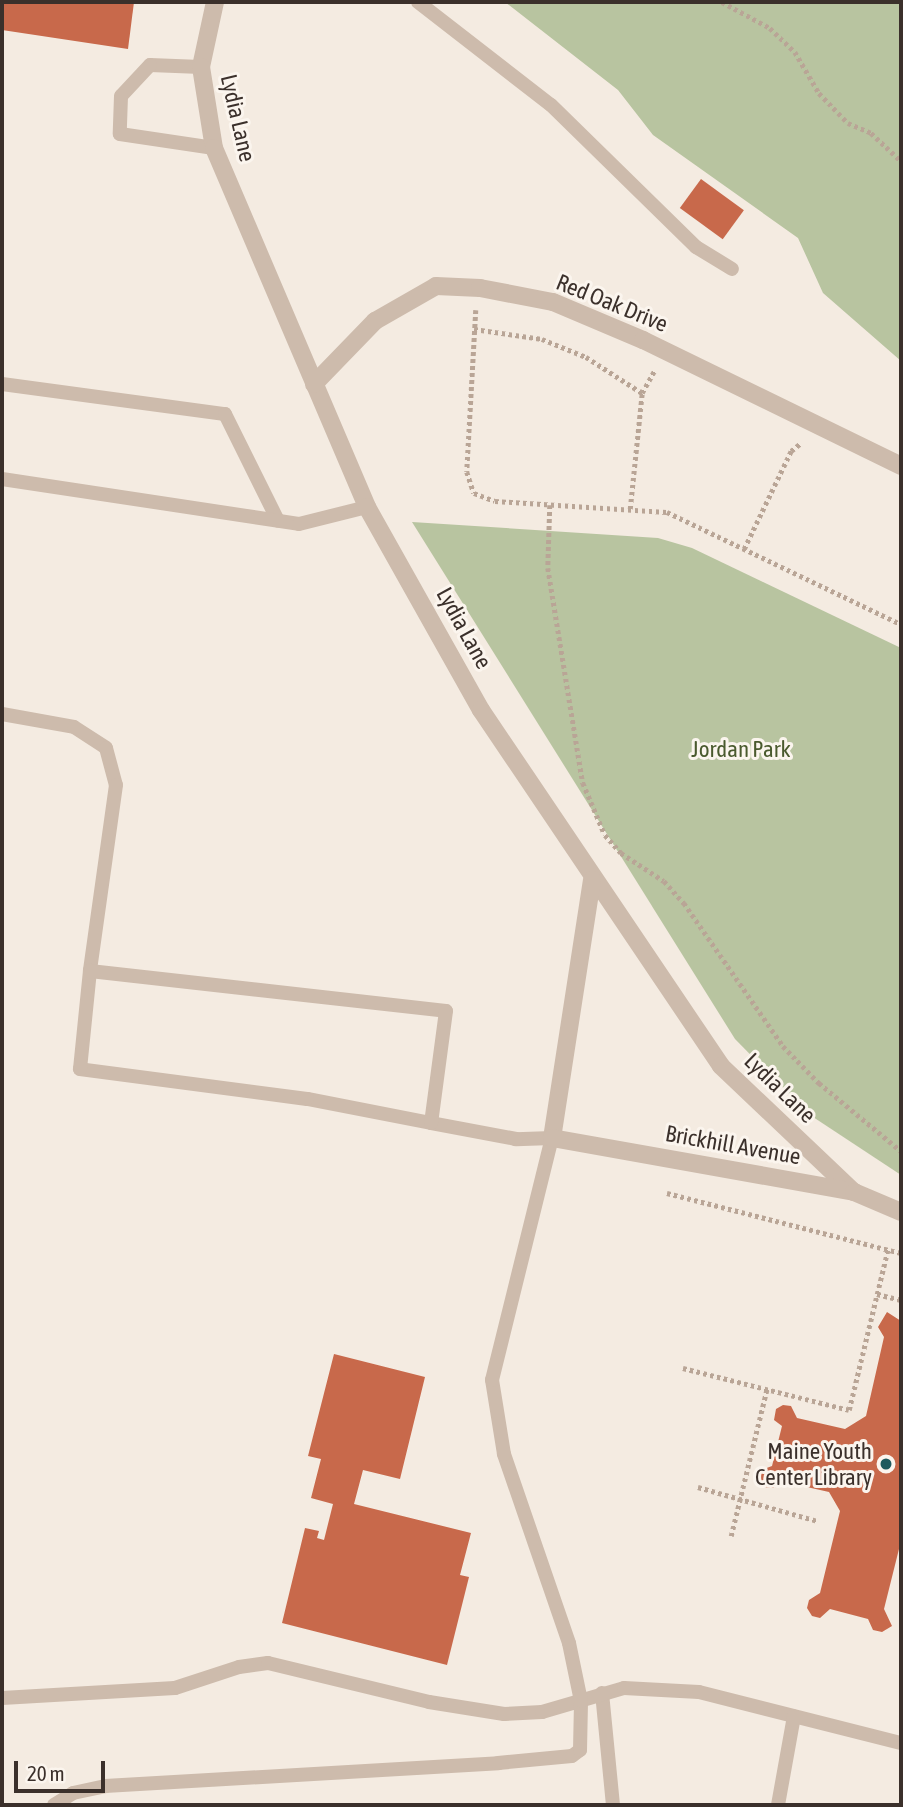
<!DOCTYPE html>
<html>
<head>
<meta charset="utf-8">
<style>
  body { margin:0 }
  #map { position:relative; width:903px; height:1807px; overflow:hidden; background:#f4ebe1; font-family:"Asap Condensed",sans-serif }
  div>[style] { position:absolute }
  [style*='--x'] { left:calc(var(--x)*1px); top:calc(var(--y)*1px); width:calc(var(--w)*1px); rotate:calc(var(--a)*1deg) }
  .green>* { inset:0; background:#b8c4a0 }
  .building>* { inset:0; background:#c8694b; transform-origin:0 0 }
  .path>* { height:4.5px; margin-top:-2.25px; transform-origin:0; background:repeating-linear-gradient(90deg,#b9a596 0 3.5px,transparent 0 7px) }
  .service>* { height:14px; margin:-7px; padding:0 7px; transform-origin:7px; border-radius:7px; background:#cdbbac }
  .minor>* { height:18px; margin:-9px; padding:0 9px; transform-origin:9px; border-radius:9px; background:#cdbbac }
  .dots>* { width:19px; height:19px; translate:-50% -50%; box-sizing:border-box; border:4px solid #fbf5ee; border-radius:50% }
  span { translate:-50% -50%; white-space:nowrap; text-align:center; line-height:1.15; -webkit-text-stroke:6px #fbf5ee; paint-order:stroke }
  .street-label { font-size:23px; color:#3b302b }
  .park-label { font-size:23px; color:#4a5a2e }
  .poi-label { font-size:23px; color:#3b302b }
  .right { translate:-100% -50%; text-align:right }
  .frame { position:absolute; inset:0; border:4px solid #3b302b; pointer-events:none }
  .scale { position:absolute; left:14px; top:1761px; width:91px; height:32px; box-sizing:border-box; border:4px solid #3b302b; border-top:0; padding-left:9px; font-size:21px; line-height:24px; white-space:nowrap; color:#3b302b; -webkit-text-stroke:5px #fbf5ee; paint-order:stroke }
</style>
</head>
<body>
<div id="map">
  <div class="green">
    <i style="clip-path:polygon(505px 2px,901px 2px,901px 361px,823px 293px,798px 238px,653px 135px,618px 90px)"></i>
    <i style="clip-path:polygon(412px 522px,658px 538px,692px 548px,901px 648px,901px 1175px,810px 1115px,735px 1039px)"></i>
  </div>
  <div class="building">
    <i style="clip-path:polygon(2px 2px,134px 2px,128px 49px,2px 30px)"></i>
    <i style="left:701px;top:179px;width:53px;height:36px;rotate:36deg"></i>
    <i style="clip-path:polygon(887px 1312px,901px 1321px,901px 1541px,884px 1609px,892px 1626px,882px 1632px,873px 1630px,868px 1619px,830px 1609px,820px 1618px,812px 1616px,807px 1608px,809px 1600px,820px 1593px,840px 1511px,829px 1492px,780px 1481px,773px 1488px,764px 1487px,759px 1479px,759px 1471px,772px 1466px,782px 1426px,774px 1420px,776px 1409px,783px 1405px,791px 1406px,797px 1418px,845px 1429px,866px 1416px,884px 1337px,878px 1327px)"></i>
    <i style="clip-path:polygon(334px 1354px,425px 1377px,400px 1479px,363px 1470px,354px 1504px,471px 1533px,460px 1575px,469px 1577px,447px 1665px,282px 1623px,305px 1528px,319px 1531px,317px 1538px,324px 1540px,333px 1504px,311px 1498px,321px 1459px,308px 1456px)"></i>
  </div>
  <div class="path">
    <i style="--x:722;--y:2;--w:55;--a:28.4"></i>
    <i style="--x:770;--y:28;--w:35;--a:44"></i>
    <i style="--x:795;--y:52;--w:48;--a:59.7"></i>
    <i style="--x:819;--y:93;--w:42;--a:46"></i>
    <i style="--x:848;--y:123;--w:25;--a:23"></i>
    <i style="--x:871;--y:133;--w:41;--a:43"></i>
    <i style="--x:476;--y:310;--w:162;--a:93.2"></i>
    <i style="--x:467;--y:472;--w:22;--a:72"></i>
    <i style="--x:474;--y:493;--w:22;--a:21"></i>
    <i style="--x:495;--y:501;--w:172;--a:3.7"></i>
    <i style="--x:667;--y:512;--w:259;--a:25.6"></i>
    <i style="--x:474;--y:329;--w:69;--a:8.4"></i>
    <i style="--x:542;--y:339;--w:48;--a:22.2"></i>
    <i style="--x:586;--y:357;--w:67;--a:32.7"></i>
    <i style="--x:550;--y:505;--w:63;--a:91.8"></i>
    <i style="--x:548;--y:568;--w:218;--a:80.8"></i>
    <i style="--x:583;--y:783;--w:56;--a:67.1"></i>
    <i style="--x:605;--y:835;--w:24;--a:48"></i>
    <i style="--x:621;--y:853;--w:51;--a:33.1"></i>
    <i style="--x:664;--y:881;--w:30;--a:48"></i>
    <i style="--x:684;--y:903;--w:174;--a:55.3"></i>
    <i style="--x:783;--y:1046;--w:52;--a:45.8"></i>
    <i style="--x:819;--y:1083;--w:107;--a:39.7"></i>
    <i style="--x:630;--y:509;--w:117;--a:-84.1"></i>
    <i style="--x:642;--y:393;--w:25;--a:-61"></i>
    <i style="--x:744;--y:549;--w:109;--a:-64.4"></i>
    <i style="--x:791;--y:451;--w:13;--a:-39"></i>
    <i style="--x:667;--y:1193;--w:242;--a:14.4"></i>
    <i style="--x:877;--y:1294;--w:25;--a:14"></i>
    <i style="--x:683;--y:1368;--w:171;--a:14.2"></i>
    <i style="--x:849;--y:1410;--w:166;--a:-76.4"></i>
    <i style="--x:698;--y:1487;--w:124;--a:15.9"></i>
    <i style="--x:731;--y:1536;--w:152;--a:-76.3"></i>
  </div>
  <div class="service">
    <i style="--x:418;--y:2;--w:168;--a:37.8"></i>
    <i style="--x:551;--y:105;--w:203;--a:44.4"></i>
    <i style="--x:696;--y:247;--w:42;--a:31.4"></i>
    <i style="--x:201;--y:67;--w:51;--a:-177.8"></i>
    <i style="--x:150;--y:65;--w:42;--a:133.1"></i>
    <i style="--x:121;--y:96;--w:38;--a:92"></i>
    <i style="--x:120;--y:134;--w:95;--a:8.5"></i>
    <i style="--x:2;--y:384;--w:225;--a:7.7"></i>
    <i style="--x:225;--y:414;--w:119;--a:63.6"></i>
    <i style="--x:2;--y:479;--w:300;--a:8.6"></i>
    <i style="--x:299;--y:524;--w:70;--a:-14"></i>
    <i style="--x:2;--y:714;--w:73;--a:10.2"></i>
    <i style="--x:74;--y:727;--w:38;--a:33"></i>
    <i style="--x:106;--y:748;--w:38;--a:75"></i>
    <i style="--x:116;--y:785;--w:188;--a:98"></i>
    <i style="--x:602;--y:1693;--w:113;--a:84.4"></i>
    <i style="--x:2;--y:1698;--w:173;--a:-3.3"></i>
    <i style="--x:175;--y:1688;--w:67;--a:-18.2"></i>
    <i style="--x:239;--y:1667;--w:29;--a:-8"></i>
    <i style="--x:268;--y:1663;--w:166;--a:13.6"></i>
    <i style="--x:429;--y:1702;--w:76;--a:9.1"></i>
    <i style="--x:504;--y:1714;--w:38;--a:-3"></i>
    <i style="--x:542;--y:1712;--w:85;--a:-16.3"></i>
    <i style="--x:624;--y:1688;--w:75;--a:3.1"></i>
    <i style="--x:699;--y:1692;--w:208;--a:14.2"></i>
    <i style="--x:54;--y:1805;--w:22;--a:-32"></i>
    <i style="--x:73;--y:1793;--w:33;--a:-12"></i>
    <i style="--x:105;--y:1786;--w:394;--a:-3.3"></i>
    <i style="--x:498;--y:1763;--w:74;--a:-5.4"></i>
    <i style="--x:572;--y:1756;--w:10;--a:-37"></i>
    <i style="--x:580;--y:1750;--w:49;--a:-88.8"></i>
    <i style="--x:581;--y:1701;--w:59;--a:-101.7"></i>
    <i style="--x:569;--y:1643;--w:200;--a:-109"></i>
    <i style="--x:504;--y:1454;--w:75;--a:-99.2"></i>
    <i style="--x:492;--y:1380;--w:249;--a:-76.1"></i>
    <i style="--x:552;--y:1138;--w:36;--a:178"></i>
    <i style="--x:516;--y:1139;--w:86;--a:-169.3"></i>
    <i style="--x:431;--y:1123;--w:126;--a:-169"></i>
    <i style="--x:307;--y:1099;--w:229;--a:-172.5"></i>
    <i style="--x:80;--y:1069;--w:99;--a:-84.2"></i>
    <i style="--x:90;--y:971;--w:358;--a:6.4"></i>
    <i style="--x:446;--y:1011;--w:113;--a:97.6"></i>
    <i style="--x:778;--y:1805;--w:90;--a:-79.8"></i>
  </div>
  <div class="minor">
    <i style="--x:215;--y:2;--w:66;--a:102.2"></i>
    <i style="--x:201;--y:67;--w:82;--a:80.9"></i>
    <i style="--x:214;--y:148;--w:390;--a:66.9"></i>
    <i style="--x:367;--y:507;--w:233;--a:60.7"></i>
    <i style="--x:481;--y:710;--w:429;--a:56"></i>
    <i style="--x:721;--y:1066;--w:183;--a:43.5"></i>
    <i style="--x:314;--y:384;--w:88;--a:-45.9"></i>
    <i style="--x:375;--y:321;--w:70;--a:-29.8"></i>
    <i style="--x:436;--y:286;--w:44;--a:2.6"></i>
    <i style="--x:480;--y:288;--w:74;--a:10.9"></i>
    <i style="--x:553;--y:302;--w:98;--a:22.9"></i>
    <i style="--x:643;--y:340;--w:287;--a:26"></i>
    <i style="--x:592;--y:880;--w:261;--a:98.8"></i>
    <i style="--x:552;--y:1138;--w:307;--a:10.1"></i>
    <i style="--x:854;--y:1192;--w:51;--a:23.1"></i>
  </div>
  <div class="dots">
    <i style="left:886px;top:1464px;background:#1f5a5e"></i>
  </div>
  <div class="street-label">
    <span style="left:238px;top:118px;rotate:77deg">Lydia Lane</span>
    <span style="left:612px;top:303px;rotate:22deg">Red Oak Drive</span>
    <span style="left:464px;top:628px;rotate:61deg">Lydia Lane</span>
    <span style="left:780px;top:1088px;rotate:44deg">Lydia Lane</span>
    <span style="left:733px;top:1145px;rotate:10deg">Brickhill Avenue</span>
  </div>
  <div class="park-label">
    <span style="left:741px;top:749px">Jordan Park</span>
  </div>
  <div class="poi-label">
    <span class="right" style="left:872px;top:1464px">Maine Youth<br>Center Library</span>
  </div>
  <div class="frame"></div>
  <div class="scale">20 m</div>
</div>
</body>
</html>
